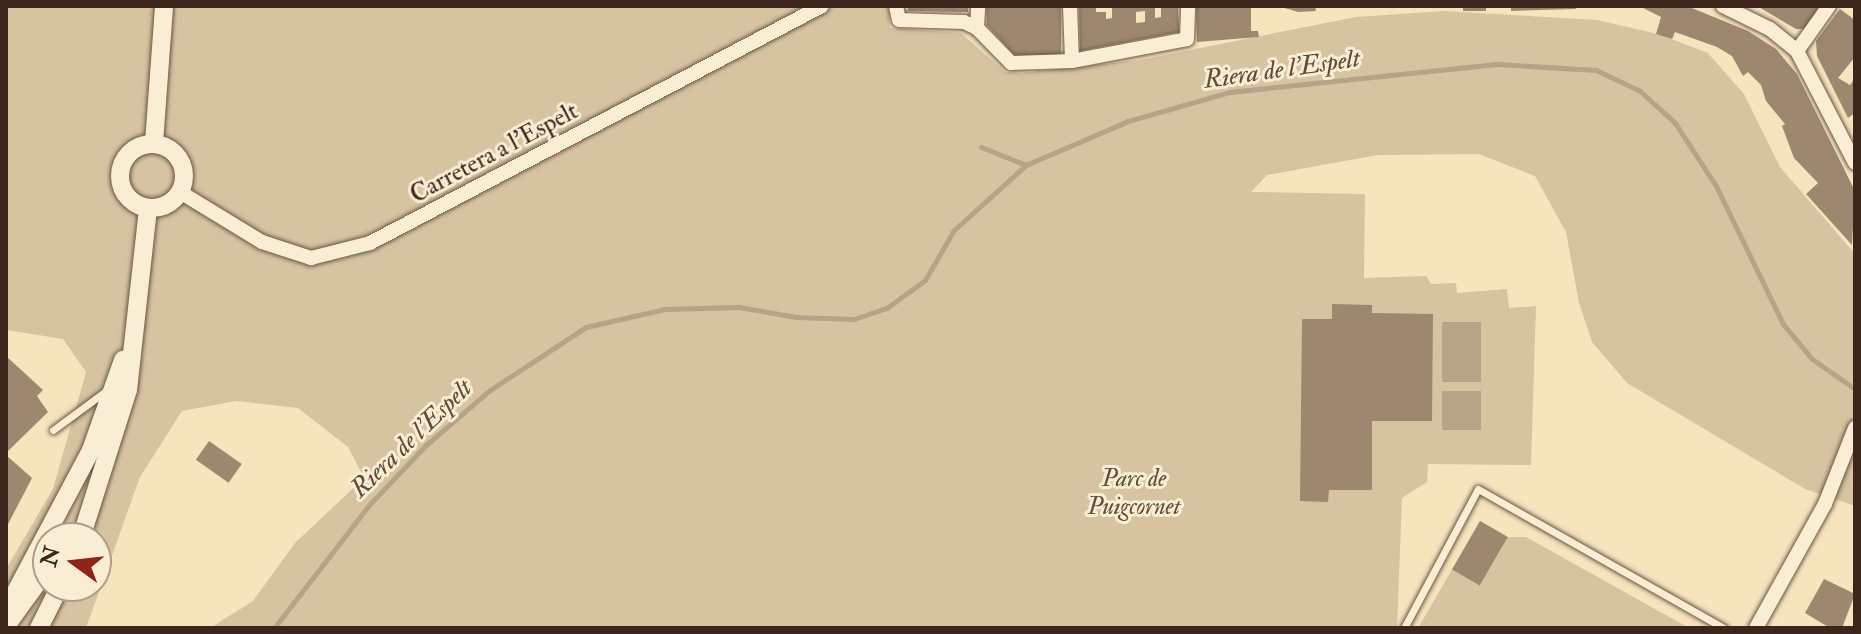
<!DOCTYPE html>
<html>
<head>
<meta charset="utf-8">
<style>
  body { margin:0 }
  #map { position:relative; width:1861px; height:634px; overflow:hidden; background:#f6e4bd; font-family:"IM FELL Double Pica",serif }
  div>[style] { position:absolute }
  [style*='--x'] { left:calc(var(--x)*1px); top:calc(var(--y)*1px); width:calc(var(--w)*1px); rotate:calc(var(--a)*1deg) }
  .green>* { inset:0; background:#d6c4a1 }
  .water>* { inset:0; background:#b7a386; transform-origin:0 0 }
  .stream>* { height:5px; margin:-2.5px; padding:0 2.5px; transform-origin:2.5px; border-radius:2.5px; background:#b7a386 }
  .building>* { inset:0; background:#9d886f; transform-origin:0 0 }
  .roads { filter:drop-shadow(0 0 2px #6a5543) drop-shadow(0 0 2px #6a5543) }
  .service>* { height:7px; margin:-3.5px; padding:0 3.5px; transform-origin:3.5px; border-radius:3.5px; background:#f9edd4 }
  .minor>* { height:14px; margin:-7px; padding:0 7px; transform-origin:7px; border-radius:7px; background:#f9edd4 }
  .tertiary>* { height:18px; margin:-9px; padding:0 9px; transform-origin:9px; border-radius:9px; background:#f9edd4 }
  .tertiary>.ring { margin:-9px; padding:0; box-sizing:content-box; background:none; border:18px solid #f9edd4; border-radius:50% }
  span { translate:-50% -50%; white-space:nowrap; text-align:center; line-height:1.15; -webkit-text-stroke:6px #f9edd4; paint-order:stroke }
  .street-label { font-size:24px; color:#3c251a }
  .park-label { font-size:24px; color:#624d3c; font-style:italic }
  .water-label { font-size:26px; color:#614b3a; font-style:italic }
  .frame { position:absolute; inset:0; border:8px solid #3c251a; pointer-events:none }
  .north { position:absolute; left:32px; top:522px; width:80px; height:80px; box-sizing:border-box; background:#f9edd4; border:2px solid #ad9d8a; border-radius:50%; rotate:285deg; font-size:22px; font-weight:700; line-height:32px; text-align:center; color:#3c251a }
  .north::after { content:''; display:block; margin:auto; width:28px; height:36px; background:#8f2418; clip-path:polygon(50% 0,100% 100%,50% 72%,0 100%) }
</style>
</head>
<body>
<div id="map">
  <div class="green">
    <i style="clip-path:polygon(evenodd,6px 6px,888px 6px,890px 28px,961px 33px,1005px 72px,1022px 73px,1140px 60px,1356px 17px,1444px 11px,1597px 20px,1658px 34px,1708px 53px,1744px 94px,1780px 167px,1855px 254px,1855px 506px,1805px 489px,1627px 383px,1592px 342px,1579px 303px,1566px 232px,1535px 176px,1479px 154px,1378px 155px,1267px 175px,1251px 192px,1365px 194px,1364px 278px,1426px 276px,1431px 284px,1456px 283px,1457px 293px,1507px 289px,1509px 308px,1536px 306px,1531px 465px,1428px 464px,1427px 482px,1402px 498px,1397px 628px,210px 628px,253px 601px,295px 543px,364px 478px,348px 447px,298px 408px,236px 401px,182px 411px,140px 477px,86px 628px,6px 628px,6px 569px,53px 489px,86px 372px,63px 339px,6px 330px,6px 6px,48px 538px,96px 538px,96px 586px,48px 586px,48px 538px)"></i>
    <i style="clip-path:polygon(1480px 521px,1508px 537px,1526px 537px,1689px 628px,1418px 628px)"></i>
  </div>
  <div class="water">
    <i style="left:1442px;top:322px;width:39px;height:60px"></i>
    <i style="left:1442px;top:391px;width:39px;height:39px"></i>
  </div>
  <div class="stream">
    <i style="--x:981;--y:147;--w:48;--a:21.8"></i>
    <i style="--x:274;--y:628;--w:155;--a:-52.3"></i>
    <i style="--x:369;--y:505;--w:83;--a:-46.5"></i>
    <i style="--x:426;--y:445;--w:84;--a:-40.7"></i>
    <i style="--x:490;--y:390;--w:115;--a:-33.3"></i>
    <i style="--x:586;--y:327;--w:81;--a:-12.8"></i>
    <i style="--x:665;--y:309;--w:74;--a:-1.5"></i>
    <i style="--x:739;--y:307;--w:58;--a:10"></i>
    <i style="--x:796;--y:317;--w:58;--a:2"></i>
    <i style="--x:854;--y:319;--w:36;--a:-19"></i>
    <i style="--x:888;--y:307;--w:46;--a:-36.1"></i>
    <i style="--x:925;--y:280;--w:58;--a:-59.9"></i>
    <i style="--x:954;--y:230;--w:97;--a:-42.1"></i>
    <i style="--x:1026;--y:165;--w:111;--a:-23.3"></i>
    <i style="--x:1128;--y:121;--w:106;--a:-15.9"></i>
    <i style="--x:1230;--y:92;--w:268;--a:-6"></i>
    <i style="--x:1497;--y:64;--w:99;--a:3.5"></i>
    <i style="--x:1596;--y:70;--w:49;--a:25.5"></i>
    <i style="--x:1640;--y:91;--w:47;--a:42.4"></i>
    <i style="--x:1675;--y:123;--w:75;--a:56.9"></i>
    <i style="--x:1716;--y:186;--w:153;--a:64.1"></i>
    <i style="--x:1783;--y:324;--w:45;--a:50.4"></i>
    <i style="--x:1812;--y:359;--w:52;--a:34.9"></i>
  </div>
  <div class="building">
    <i style="clip-path:polygon(908px 6px,968px 6px,968px 12px,908px 11px)"></i>
    <i style="clip-path:polygon(986px 6px,1061px 6px,1061px 55px,1015px 56px,987px 25px)"></i>
    <i style="clip-path:polygon(evenodd,1079px 6px,1096px 6px,1096px 12px,1106px 12px,1106px 19px,1112px 18px,1112px 6px,1155px 8px,1155px 18px,1161px 17px,1161px 6px,1178px 6px,1179px 32px,1080px 51px,1079px 6px,1145px 11px,1145px 22px,1136px 23px,1136px 12px,1145px 11px)"></i>
    <i style="clip-path:polygon(1196px 6px,1251px 6px,1251px 31px,1258px 31px,1259px 37px,1197px 42px)"></i>
    <i style="clip-path:polygon(1278px 6px,1315px 6px,1316px 11px,1298px 12px)"></i>
    <i style="left:1463px;top:6px;width:23px;height:5px"></i>
    <i style="clip-path:polygon(1511px 6px,1576px 6px,1576px 9px,1511px 11px)"></i>
    <i style="clip-path:polygon(1639px 6px,1687px 6px,1748px 31px,1776px 49px,1797px 74px,1855px 191px,1852px 245px,1806px 194px,1818px 183px,1794px 158px,1782px 126px,1785px 124px,1766px 101px,1761px 85px,1748px 72px,1743px 76px,1732px 56px,1717px 47px,1675px 32px,1672px 39px,1656px 34px,1661px 17px)"></i>
    <i style="clip-path:polygon(1757px 6px,1822px 6px,1805px 29px,1796px 29px)"></i>
    <i style="clip-path:polygon(1840px 9px,1855px 20px,1855px 57px,1838px 78px,1850px 85px,1855px 78px,1855px 113px,1848px 118px,1817px 56px,1816px 41px)"></i>
    <i style="clip-path:polygon(1332px 304px,1372px 305px,1372px 313px,1433px 314px,1432px 421px,1372px 421px,1372px 490px,1329px 490px,1328px 502px,1300px 501px,1302px 319px,1332px 319px)"></i>
    <i style="clip-path:polygon(6px 356px,43px 390px,37px 396px,48px 412px,6px 453px)"></i>
    <i style="left:209px;top:441px;width:40px;height:23px;rotate:35deg"></i>
    <i style="clip-path:polygon(6px 455px,32px 478px,6px 528px)"></i>
    <i style="left:1480px;top:521px;width:32px;height:56px;rotate:30deg"></i>
    <i style="clip-path:polygon(1824px 579px,1855px 594px,1842px 628px,1830px 628px,1805px 613px)"></i>
  </div>
  <div class="roads">
    <div class="service">
      <i style="--x:53;--y:430;--w:71;--a:-36.4"></i>
      <i style="--x:1404;--y:628;--w:157;--a:-62"></i>
      <i style="--x:1478;--y:489;--w:283;--a:29.5"></i>
    </div>
    <div class="minor">
      <i style="--x:896;--y:6;--w:14;--a:78"></i>
      <i style="--x:899;--y:20;--w:65;--a:1.8"></i>
      <i style="--x:964;--y:22;--w:14;--a:25"></i>
      <i style="--x:977;--y:28;--w:49;--a:45.8"></i>
      <i style="--x:1011;--y:63;--w:61;--a:-1.9"></i>
      <i style="--x:1072;--y:61;--w:117;--a:-10.8"></i>
      <i style="--x:1187;--y:39;--w:33;--a:-88"></i>
      <i style="--x:1070;--y:6;--w:55;--a:87.9"></i>
      <i style="--x:1723;--y:6;--w:52;--a:26.1"></i>
      <i style="--x:1770;--y:29;--w:35;--a:39"></i>
      <i style="--x:1797;--y:51;--w:126;--a:62.6"></i>
      <i style="--x:977;--y:28;--w:22;--a:-87"></i>
      <i style="--x:1797;--y:51;--w:55;--a:-54.6"></i>
      <i style="--x:180;--y:192;--w:96;--a:31.4"></i>
      <i style="--x:262;--y:242;--w:52;--a:18.1"></i>
      <i style="--x:311;--y:258;--w:61;--a:-14.3"></i>
      <i style="--x:370;--y:243;--w:510;--a:-27.67"></i>
      <i style="--x:1756;--y:628;--w:142;--a:-60.9"></i>
      <i style="--x:1825;--y:504;--w:82;--a:-68.5"></i>
    </div>
    <div class="tertiary">
      <i style="--x:154;--y:143;--w:137;--a:-85.8"></i>
      <i class="ring" style="left:120px;top:144px;width:46px;height:46px"></i>
      <i style="--x:81;--y:538;--w:155;--a:-72.4"></i>
      <i style="--x:128;--y:390;--w:183;--a:-83.7"></i>
      <i style="--x:6;--y:610;--w:181;--a:-62"></i>
      <i style="--x:91;--y:450;--w:96;--a:-70.4"></i>
      <i style="--x:6;--y:626;--w:72;--a:-54.1"></i>
      <i style="--x:39;--y:628;--w:47;--a:-63.4"></i>
    </div>
  </div>
  <div class="street-label">
    <span style="left:494px;top:153px;rotate:-28deg">Carretera a l'Espelt</span>
  </div>
  <div class="park-label">
    <span style="left:1134px;top:493px">Parc de<br>Puigcornet</span>
  </div>
  <div class="water-label">
    <span style="left:1282px;top:70px;rotate:-8deg">Riera de l'Espelt</span>
    <span style="left:412px;top:439px;rotate:-44deg">Riera de l'Espelt</span>
  </div>
  <div class="frame"></div>
  <div class="north">N</div>
</div>
</body>
</html>
